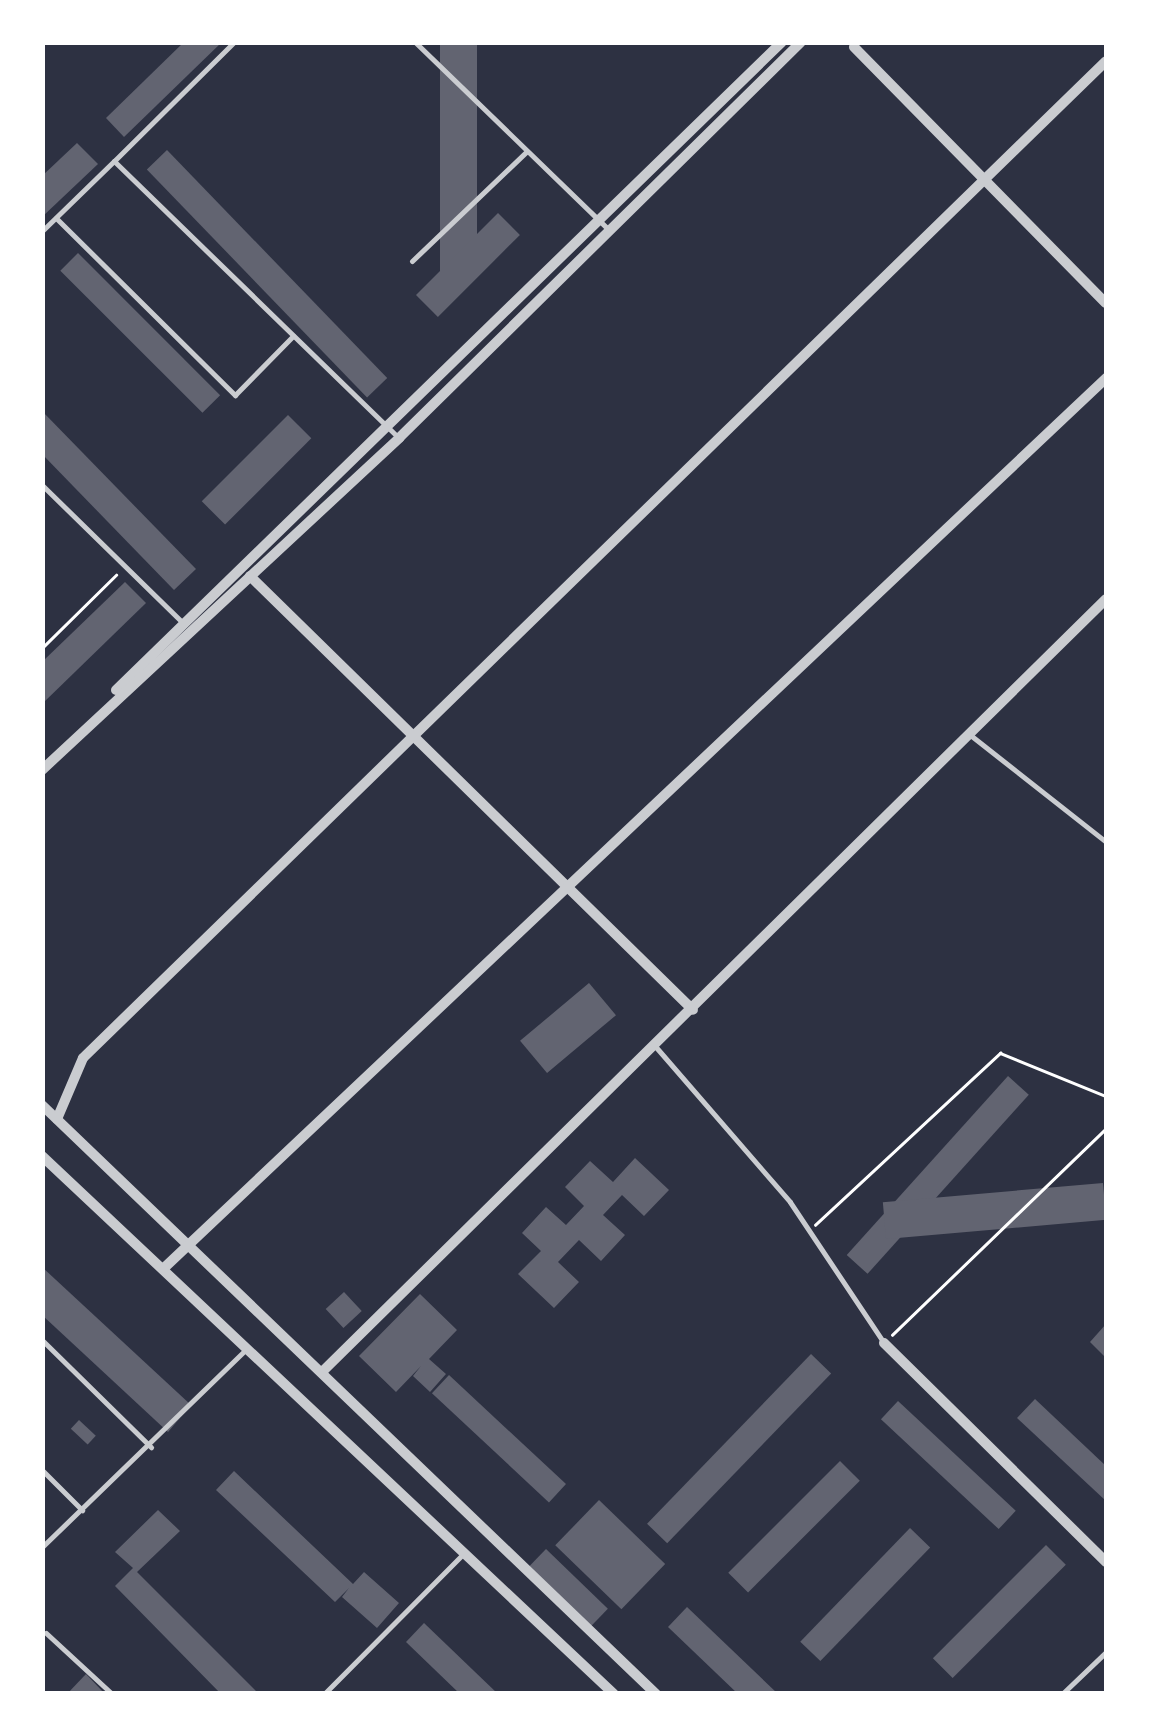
<!DOCTYPE html>
<html>
<head>
<meta charset="utf-8">
<style>
  body { margin:0 }
  #map { position:relative; width:1149px; height:1736px; overflow:hidden; background:#2d3142; font-family:"Roboto Serif",serif }
  div>[style] { position:absolute }
  [style*='--x'] { left:calc(var(--x)*1px); top:calc(var(--y)*1px); width:calc(var(--w)*1px); rotate:calc(var(--a)*1deg) }
  .building>* { inset:0; background:#626471; transform-origin:0 0 }
  .path>* { height:2.5px; margin:-1.25px; padding:0 1.25px; transform-origin:1.25px; border-radius:1.25px; background:#fff }
  .service>* { height:5px; margin:-2.5px; padding:0 2.5px; transform-origin:2.5px; border-radius:2.5px; background:#caccd0 }
  .minor>* { height:10px; margin:-5px; padding:0 5px; transform-origin:5px; border-radius:5px; background:#caccd0 }
  span { translate:-50% -50%; white-space:nowrap; text-align:center; line-height:1.15; -webkit-text-stroke:9px #fff; paint-order:stroke }
  .frame { position:absolute; inset:0; border:45px solid #fff; pointer-events:none }
</style>
</head>
<body>
<div id="map">
  <div class="building">
    <i style="clip-path:polygon(184px 42px,222px 42px,124px 137px,106px 118px)"></i>
    <i style="left:440px;top:42px;width:37px;height:236px"></i>
    <i style="clip-path:polygon(77px 143px,98px 164px,42px 217px,42px 176px)"></i>
    <i style="left:167px;top:150px;width:317px;height:28px;rotate:46deg"></i>
    <i style="left:498px;top:213px;width:31px;height:116px;rotate:45deg"></i>
    <i style="left:78px;top:253px;width:201px;height:25px;rotate:45deg"></i>
    <i style="clip-path:polygon(42px 411px,196px 569px,174px 590px,42px 454px)"></i>
    <i style="left:288px;top:415px;width:33px;height:122px;rotate:45deg"></i>
    <i style="clip-path:polygon(125px 582px,146px 603px,42px 704px,42px 662px)"></i>
    <i style="left:589px;top:983px;width:42px;height:90px;rotate:50deg"></i>
    <i style="left:1008px;top:1076px;width:28px;height:241px;rotate:42deg"></i>
    <i style="clip-path:polygon(635px 1158px,669px 1190px,644px 1216px,622px 1195px,603px 1215px,625px 1235px,601px 1261px,579px 1240px,558px 1262px,579px 1282px,554px 1308px,518px 1274px,541px 1251px,522px 1233px,546px 1207px,566px 1225px,584px 1206px,565px 1187px,590px 1161px,613px 1182px)"></i>
    <i style="left:1103px;top:1183px;width:37px;height:221px;rotate:85deg"></i>
    <i style="clip-path:polygon(42px 1267px,191px 1405px,168px 1432px,42px 1315px)"></i>
    <i style="left:344px;top:1292px;width:26px;height:25px;rotate:47deg"></i>
    <i style="clip-path:polygon(420px 1294px,457px 1330px,429px 1359px,446px 1374px,430px 1392px,413px 1376px,421px 1366px,396px 1392px,359px 1356px)"></i>
    <i style="clip-path:polygon(1106px 1324px,1106px 1358px,1090px 1342px)"></i>
    <i style="left:811px;top:1354px;width:28px;height:236px;rotate:44deg"></i>
    <i style="left:449px;top:1375px;width:160px;height:25px;rotate:43deg"></i>
    <i style="clip-path:polygon(1035px 1399px,1106px 1466px,1106px 1501px,1017px 1418px)"></i>
    <i style="left:898px;top:1401px;width:161px;height:25px;rotate:43deg"></i>
    <i style="left:79px;top:1420px;width:23px;height:12px;rotate:43deg"></i>
    <i style="left:840px;top:1461px;width:28px;height:158px;rotate:45deg"></i>
    <i style="clip-path:polygon(234px 1471px,353px 1584px,364px 1572px,399px 1603px,377px 1628px,342px 1597px,349px 1588px,335px 1602px,216px 1490px)"></i>
    <i style="left:599px;top:1500px;width:92px;height:63px;rotate:44deg"></i>
    <i style="clip-path:polygon(158px 1510px,180px 1531px,137px 1572px,259px 1694px,221px 1694px,115px 1586px,133px 1568px,115px 1552px)"></i>
    <i style="left:910px;top:1528px;width:28px;height:158px;rotate:44deg"></i>
    <i style="left:1046px;top:1545px;width:28px;height:160px;rotate:45deg"></i>
    <i style="left:546px;top:1549px;width:86px;height:24px;rotate:44deg"></i>
    <i style="clip-path:polygon(687px 1607px,778px 1694px,738px 1694px,668px 1627px)"></i>
    <i style="clip-path:polygon(424px 1623px,498px 1694px,460px 1694px,406px 1642px)"></i>
    <i style="clip-path:polygon(86px 1674px,105px 1694px,67px 1694px)"></i>
  </div>
  <div class="path">
    <i style="--x:42;--y:648;--w:104;--a:-44.6"></i>
    <i style="--x:815;--y:1225;--w:253;--a:-42.9"></i>
    <i style="--x:1000;--y:1053;--w:114;--a:22.1"></i>
    <i style="--x:892;--y:1335;--w:298;--a:-44"></i>
  </div>
  <div class="service">
    <i style="--x:234;--y:42;--w:169;--a:135.2"></i>
    <i style="--x:114;--y:161;--w:397;--a:44.2"></i>
    <i style="--x:415;--y:42;--w:270;--a:44.1"></i>
    <i style="--x:56;--y:218;--w:252;--a:44.7"></i>
    <i style="--x:235;--y:395;--w:83;--a:-45.5"></i>
    <i style="--x:42;--y:231;--w:100;--a:-44.2"></i>
    <i style="--x:412;--y:261;--w:159;--a:-43.7"></i>
    <i style="--x:42;--y:485;--w:197;--a:44.4"></i>
    <i style="--x:969;--y:734;--w:174;--a:38.2"></i>
    <i style="--x:1106;--y:990;--w:12;--a:90"></i>
    <i style="--x:655;--y:1046;--w:206;--a:49.1"></i>
    <i style="--x:790;--y:1202;--w:169;--a:56.3"></i>
    <i style="--x:42;--y:1340;--w:153;--a:44.5"></i>
    <i style="--x:42;--y:1470;--w:57;--a:45"></i>
    <i style="--x:42;--y:1547;--w:283;--a:-44.1"></i>
    <i style="--x:46;--y:1633;--w:90;--a:42.7"></i>
    <i style="--x:324;--y:1694;--w:199;--a:-45.2"></i>
    <i style="--x:1062;--y:1694;--w:61;--a:-43.7"></i>
  </div>
  <div class="minor">
    <i style="--x:854;--y:47;--w:359;--a:45.5"></i>
    <i style="--x:250;--y:576;--w:620;--a:44.41"></i>
    <i style="--x:116;--y:690;--w:929;--a:-44.22"></i>
    <i style="--x:42;--y:770;--w:488;--a:-42.9"></i>
    <i style="--x:399;--y:438;--w:564;--a:-44.57"></i>
    <i style="--x:42;--y:1105;--w:851;--a:43.81"></i>
    <i style="--x:57;--y:1119;--w:66;--a:-66.9"></i>
    <i style="--x:83;--y:1058;--w:1428;--a:-44.26"></i>
    <i style="--x:42;--y:1156;--w:785;--a:43.25"></i>
    <i style="--x:164;--y:1268;--w:1296;--a:-43.37"></i>
    <i style="--x:884;--y:1343;--w:312;--a:44.6"></i>
    <i style="--x:324;--y:1370;--w:1098;--a:-44.59"></i>
  </div>
  <div class="frame"></div>
</div>
</body>
</html>
